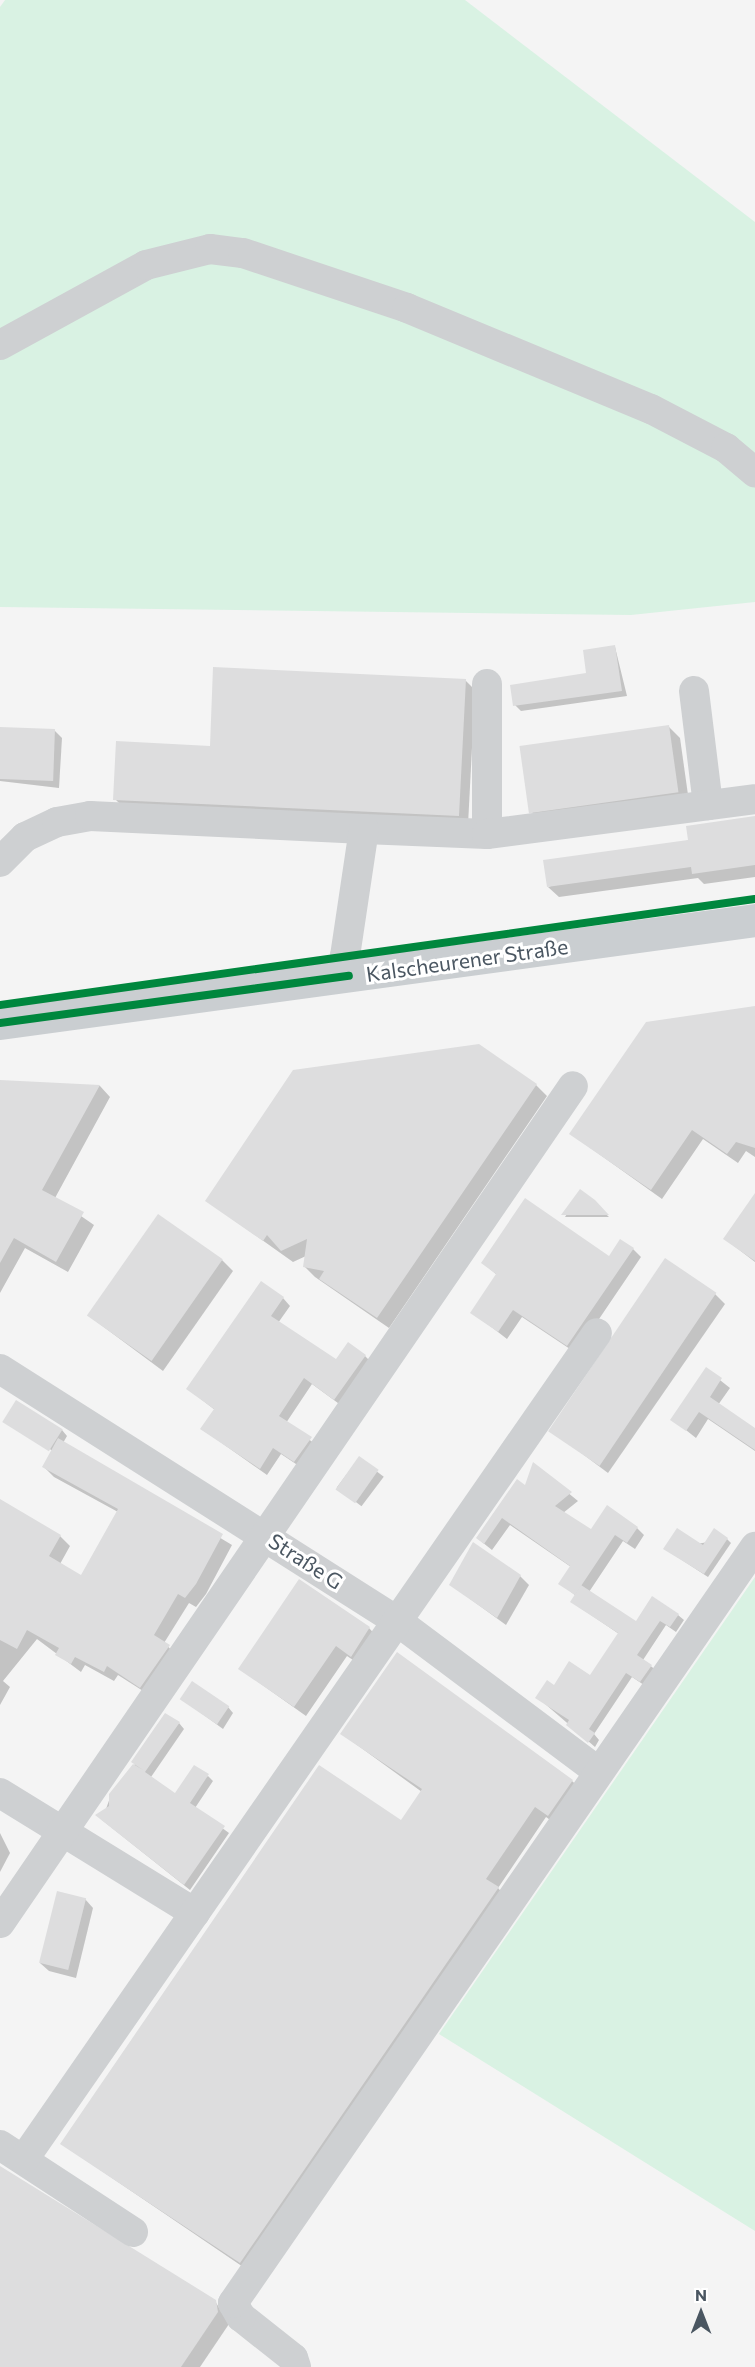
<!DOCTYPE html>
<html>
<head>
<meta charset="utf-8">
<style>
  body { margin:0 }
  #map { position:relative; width:755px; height:2367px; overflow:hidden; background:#f4f4f4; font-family:Commissioner,sans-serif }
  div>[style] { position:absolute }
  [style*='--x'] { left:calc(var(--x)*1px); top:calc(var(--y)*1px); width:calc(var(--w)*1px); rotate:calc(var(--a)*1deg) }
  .green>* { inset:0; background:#d9f2e3 }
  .shadow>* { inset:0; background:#0003; transform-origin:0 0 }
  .building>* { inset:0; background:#ddddde; transform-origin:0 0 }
  .minor>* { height:30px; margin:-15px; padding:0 15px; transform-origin:15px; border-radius:15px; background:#ced0d2 }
  .major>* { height:33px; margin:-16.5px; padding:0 16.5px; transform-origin:16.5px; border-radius:16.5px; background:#caced1 }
  .cycleway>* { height:8px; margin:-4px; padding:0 4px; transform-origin:4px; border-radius:4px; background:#00873e }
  span { translate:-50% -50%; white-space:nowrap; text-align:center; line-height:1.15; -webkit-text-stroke:6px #fff; paint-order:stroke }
  .street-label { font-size:21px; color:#4a5661 }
  .north { position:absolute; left:671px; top:2283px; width:60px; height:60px; -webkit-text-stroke:4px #fff; paint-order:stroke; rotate:0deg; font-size:16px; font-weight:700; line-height:24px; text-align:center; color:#4a5661 }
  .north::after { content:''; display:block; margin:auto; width:21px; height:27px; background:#4a5661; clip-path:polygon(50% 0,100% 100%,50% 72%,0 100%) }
</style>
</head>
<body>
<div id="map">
  <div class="green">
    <i style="clip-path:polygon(5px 0,465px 0,755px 222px,755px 602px,631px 615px,0 607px,0 7px)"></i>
    <i style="clip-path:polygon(755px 1577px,755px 2231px,439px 2034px)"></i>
  </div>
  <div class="shadow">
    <i style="clip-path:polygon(615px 647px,627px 696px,521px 711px,515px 705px,588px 675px)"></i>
    <i style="clip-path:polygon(465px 680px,475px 690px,468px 825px,125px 809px,115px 799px,211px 747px)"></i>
    <i style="clip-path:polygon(669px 727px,680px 738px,689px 802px,541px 822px,530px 810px)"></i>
    <i style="clip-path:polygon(0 728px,54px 730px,62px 738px,59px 788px,0 781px)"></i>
    <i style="clip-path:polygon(755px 818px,755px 877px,704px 884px,698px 878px,559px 897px,548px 887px)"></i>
    <i style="clip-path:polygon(755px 1007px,755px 1157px,746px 1151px,738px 1163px,703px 1139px,662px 1199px,571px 1134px)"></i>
    <i style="clip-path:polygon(0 1081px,100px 1086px,110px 1097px,55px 1198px,94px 1225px,68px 1272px,25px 1248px,0 1293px)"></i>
    <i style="clip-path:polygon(536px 1085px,547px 1096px,389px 1328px,315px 1277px,304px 1266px,306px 1256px,293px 1262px,207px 1201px)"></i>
    <i style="clip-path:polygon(581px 1191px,609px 1217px,565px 1217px)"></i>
    <i style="clip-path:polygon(755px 1196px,755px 1262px,725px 1239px)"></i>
    <i style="clip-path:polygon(633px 1249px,641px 1257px,576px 1353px,522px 1317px,507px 1339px,472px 1312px,497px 1275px,483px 1263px,609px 1258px)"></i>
    <i style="clip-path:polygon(222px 1260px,233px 1271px,163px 1371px,89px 1316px)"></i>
    <i style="clip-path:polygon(715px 1294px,725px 1304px,608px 1473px,552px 1431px)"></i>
    <i style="clip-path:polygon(283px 1298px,290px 1306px,278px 1323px,337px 1361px,365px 1356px,372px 1363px,342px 1406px,312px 1384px,286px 1423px,318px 1446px,302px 1468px,281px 1454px,267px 1475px,202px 1429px,215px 1410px,188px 1389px)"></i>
    <i style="clip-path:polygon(706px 1369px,730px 1388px,718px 1405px,755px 1430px,755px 1451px,708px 1419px,696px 1438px,672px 1419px)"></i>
    <i style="clip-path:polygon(6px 1423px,62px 1430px,67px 1436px,63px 1443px,232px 1545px,206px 1594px,196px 1607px,189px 1603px,164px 1643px,178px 1656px,151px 1696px,118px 1675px,114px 1681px,85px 1665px,81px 1672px,37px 1639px,3px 1681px,10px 1687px,0 1705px,0 1502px,60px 1536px,70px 1546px,60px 1564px,82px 1577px,118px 1512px,54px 1477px,44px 1467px,53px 1451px)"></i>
    <i style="left:359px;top:1458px;width:31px;height:37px;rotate:37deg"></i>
    <i style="clip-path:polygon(534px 1465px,578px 1501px,563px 1513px,591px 1531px,637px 1528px,644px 1535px,635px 1549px,623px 1541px,589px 1592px,636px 1623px,678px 1615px,684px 1620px,676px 1632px,666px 1625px,643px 1660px,657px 1671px,647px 1687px,632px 1677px,594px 1734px,599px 1740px,595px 1747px,537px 1697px,590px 1677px,619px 1634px,572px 1602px,576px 1596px,560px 1583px,571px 1567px,510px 1525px,492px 1550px,477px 1538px,526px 1487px)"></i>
    <i style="clip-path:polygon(727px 1539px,731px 1543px,708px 1577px,665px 1549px)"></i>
    <i style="clip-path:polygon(520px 1576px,529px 1585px,506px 1625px,451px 1585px)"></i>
    <i style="clip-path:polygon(369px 1628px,379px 1639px,362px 1666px,347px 1656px,306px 1716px,240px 1669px)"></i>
    <i style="clip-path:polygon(182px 1699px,228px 1707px,233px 1713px,223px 1729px)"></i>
    <i style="clip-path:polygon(179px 1723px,184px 1729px,151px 1777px,175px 1795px,208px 1776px,213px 1781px,195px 1808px,229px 1833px,190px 1890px,102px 1820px,111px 1795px,135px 1764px)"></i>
    <i style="clip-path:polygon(342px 1734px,572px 1781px,584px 1792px,560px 1827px,546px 1817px,498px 1888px,509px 1900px,252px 2273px,62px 2144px,401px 1822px,422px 1792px)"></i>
    <i style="clip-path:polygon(0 1833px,10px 1853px,0 1872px)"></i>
    <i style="clip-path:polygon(85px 1899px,93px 1908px,76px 1978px,49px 1971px,40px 1963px)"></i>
    <i style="clip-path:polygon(0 2167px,215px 2301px,229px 2324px,200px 2367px,0 2367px)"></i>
  </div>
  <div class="building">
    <i style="clip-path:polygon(615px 645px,622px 691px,513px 706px,510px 685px,586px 673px,583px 650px)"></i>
    <i style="clip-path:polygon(213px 667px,466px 679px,459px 816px,113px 800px,116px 741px,210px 746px)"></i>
    <i style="left:669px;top:725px;width:68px;height:151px;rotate:82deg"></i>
    <i style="left:0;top:727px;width:55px;height:52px;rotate:2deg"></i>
    <i style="clip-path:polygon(755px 816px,755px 865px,692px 874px,691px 867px,547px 887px,543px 860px,688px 840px,686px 826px)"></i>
    <i style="clip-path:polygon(755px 1006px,755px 1148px,736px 1142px,727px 1154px,692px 1130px,651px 1190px,569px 1134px,646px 1022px)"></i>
    <i style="clip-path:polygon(479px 1044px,537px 1084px,377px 1318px,319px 1279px,324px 1271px,303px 1267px,307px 1239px,281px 1251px,267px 1235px,263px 1241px,205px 1201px,293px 1070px)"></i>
    <i style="clip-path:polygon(0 1080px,100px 1085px,42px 1190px,84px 1212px,56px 1262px,14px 1238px,0 1263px)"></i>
    <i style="clip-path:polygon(580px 1189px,595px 1200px,609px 1215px,561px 1215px)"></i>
    <i style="clip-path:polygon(755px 1193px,755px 1261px,723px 1239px)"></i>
    <i style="clip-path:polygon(525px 1198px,609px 1256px,620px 1239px,634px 1248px,567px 1346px,513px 1310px,498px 1332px,470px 1313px,496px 1274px,481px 1263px)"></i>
    <i style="left:158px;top:1214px;width:79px;height:124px;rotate:35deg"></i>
    <i style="left:665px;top:1258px;width:62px;height:209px;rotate:34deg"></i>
    <i style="clip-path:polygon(261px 1281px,284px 1297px,271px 1316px,336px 1359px,348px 1342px,366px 1355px,334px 1400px,304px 1378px,279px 1416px,312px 1437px,294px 1462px,273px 1448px,260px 1469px,200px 1429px,214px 1409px,186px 1389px)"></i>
    <i style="clip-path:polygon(706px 1367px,722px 1378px,710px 1397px,755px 1428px,755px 1450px,699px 1412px,686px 1431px,670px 1420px)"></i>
    <i style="left:16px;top:1400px;width:55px;height:26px;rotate:32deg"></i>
    <i style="clip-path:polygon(58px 1438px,223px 1534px,196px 1584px,185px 1598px,178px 1594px,154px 1635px,170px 1645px,140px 1688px,107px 1666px,104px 1672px,75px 1657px,71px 1664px,55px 1655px,59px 1648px,27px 1630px,17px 1649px,0 1640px,0 1499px,61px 1535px,49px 1556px,81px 1575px,118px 1509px,42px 1467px)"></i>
    <i style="left:359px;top:1456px;width:24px;height:41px;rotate:35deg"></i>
    <i style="clip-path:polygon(533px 1462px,572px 1492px,555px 1506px,591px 1529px,607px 1505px,638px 1527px,627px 1543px,615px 1535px,575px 1595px,558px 1584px,570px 1566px,502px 1518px,484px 1544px,476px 1538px,517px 1479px,525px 1485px)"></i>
    <i style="clip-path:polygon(677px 1528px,703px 1545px,714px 1528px,728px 1538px,704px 1574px,663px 1549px)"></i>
    <i style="clip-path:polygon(473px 1542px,521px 1575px,497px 1618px,449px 1585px)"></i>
    <i style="clip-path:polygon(299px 1579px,370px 1627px,351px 1657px,336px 1646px,294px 1707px,238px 1669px)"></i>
    <i style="clip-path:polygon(581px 1585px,636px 1621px,652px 1596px,679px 1614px,670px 1627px,660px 1621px,637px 1655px,652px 1665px,640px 1682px,626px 1673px,589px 1729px,595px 1733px,588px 1743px,566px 1725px,569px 1720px,535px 1698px,547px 1680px,554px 1685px,569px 1661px,590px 1675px,618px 1633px,570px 1602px)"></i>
    <i style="clip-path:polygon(397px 1652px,573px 1780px,548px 1816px,535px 1807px,486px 1879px,499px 1887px,240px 2263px,60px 2144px,319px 1765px,401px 1820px,422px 1789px,340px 1734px)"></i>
    <i style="left:192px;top:1681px;width:45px;height:22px;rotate:34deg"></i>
    <i style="clip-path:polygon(165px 1713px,180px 1722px,145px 1772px,175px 1793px,194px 1765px,209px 1774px,190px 1803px,225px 1826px,184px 1885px,95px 1815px,109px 1806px,109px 1794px,133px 1764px,143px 1770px,131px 1762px)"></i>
    <i style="left:57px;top:1891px;width:30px;height:74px;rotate:14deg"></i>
    <i style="clip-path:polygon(0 2166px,216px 2300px,218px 2312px,181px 2367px,0 2367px)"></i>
  </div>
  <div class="minor">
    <i style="--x:0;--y:345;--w:166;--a:-28.7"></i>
    <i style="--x:146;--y:265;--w:66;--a:-14"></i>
    <i style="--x:210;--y:249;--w:33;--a:7"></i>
    <i style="--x:243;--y:253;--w:173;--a:18.5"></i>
    <i style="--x:407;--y:308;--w:264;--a:22.5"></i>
    <i style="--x:651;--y:409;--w:85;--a:27.5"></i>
    <i style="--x:726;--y:448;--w:38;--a:40"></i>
    <i style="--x:487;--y:684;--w:150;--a:90"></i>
    <i style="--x:694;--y:691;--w:115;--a:83"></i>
    <i style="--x:364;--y:829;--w:123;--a:2.3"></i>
    <i style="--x:487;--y:834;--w:270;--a:-7.4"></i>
    <i style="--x:0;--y:862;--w:35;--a:-45"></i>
    <i style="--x:25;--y:837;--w:35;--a:-25"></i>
    <i style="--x:57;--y:822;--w:34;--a:-10"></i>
    <i style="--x:90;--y:816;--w:274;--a:2.7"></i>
    <i style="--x:364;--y:829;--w:128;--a:98.5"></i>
    <i style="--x:345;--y:956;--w:20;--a:79"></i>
    <i style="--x:0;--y:1369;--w:470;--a:32.4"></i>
    <i style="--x:397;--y:1621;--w:252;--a:36.8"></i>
    <i style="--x:0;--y:1793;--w:229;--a:31.6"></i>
    <i style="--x:0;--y:1923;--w:1014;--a:-55.6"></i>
    <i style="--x:0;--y:2145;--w:159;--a:33.2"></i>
    <i style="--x:24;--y:2159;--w:1005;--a:-55.25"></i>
    <i style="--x:296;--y:2367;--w:9;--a:-108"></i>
    <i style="--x:293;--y:2358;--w:66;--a:-141.7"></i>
    <i style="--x:241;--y:2317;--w:16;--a:-120"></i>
    <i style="--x:233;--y:2303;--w:919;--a:-55.38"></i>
  </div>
  <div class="major">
    <i style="--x:0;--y:1023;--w:762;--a:-7.77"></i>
  </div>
  <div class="cycleway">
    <i style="--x:0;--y:1005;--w:762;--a:-7.99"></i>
    <i style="--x:0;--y:1023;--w:352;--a:-7.7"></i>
  </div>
  <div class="street-label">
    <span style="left:467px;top:960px;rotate:-8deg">Kalscheurener Straße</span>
    <span style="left:306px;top:1561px;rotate:33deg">Straße G</span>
  </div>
  <div class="north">N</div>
</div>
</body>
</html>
